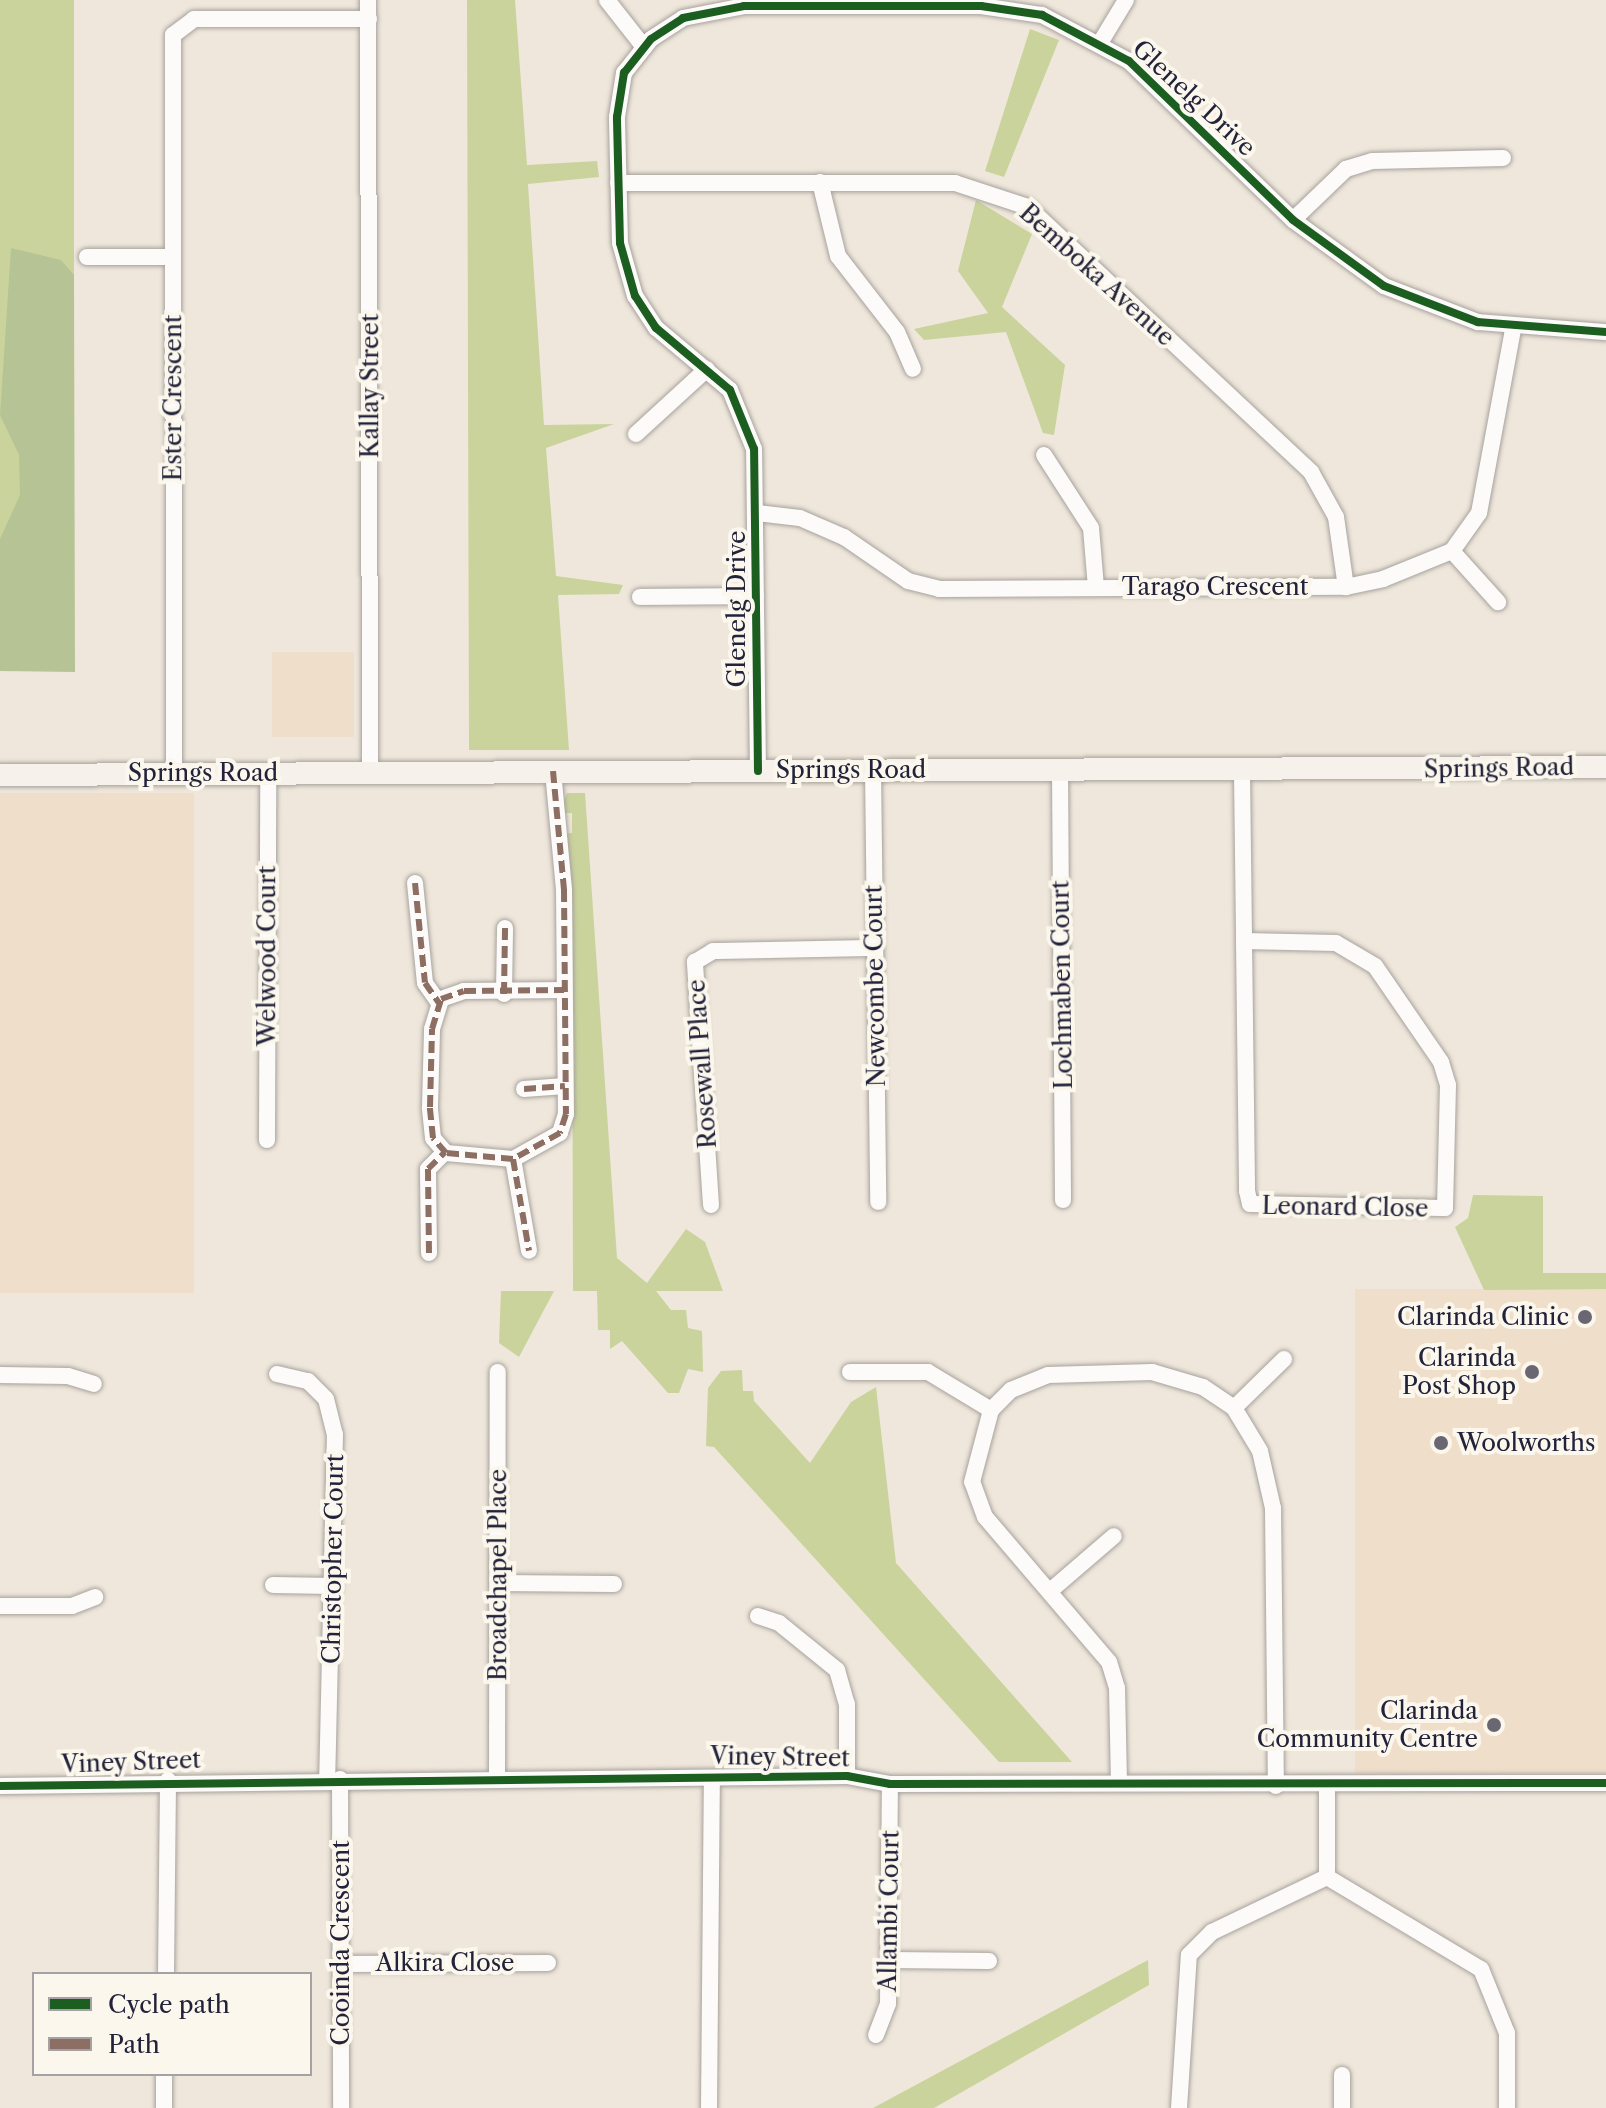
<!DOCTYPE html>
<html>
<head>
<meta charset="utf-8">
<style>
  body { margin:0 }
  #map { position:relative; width:1606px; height:2108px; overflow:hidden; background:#efe7db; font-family:"Libre Caslon Text",serif }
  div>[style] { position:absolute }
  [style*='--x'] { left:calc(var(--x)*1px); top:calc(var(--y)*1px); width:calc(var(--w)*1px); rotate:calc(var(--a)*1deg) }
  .built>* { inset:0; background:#efdeca; transform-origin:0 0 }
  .green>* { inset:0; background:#cad39c; transform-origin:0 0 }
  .forest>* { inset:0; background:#b6c495 }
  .roads { filter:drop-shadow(0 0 2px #a7a29e) drop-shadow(0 0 2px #a7a29e) }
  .minor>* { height:16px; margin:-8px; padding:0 8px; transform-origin:8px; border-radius:8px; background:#fdfbfa }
  .secondary>* { height:22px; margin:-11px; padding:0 11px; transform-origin:11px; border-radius:11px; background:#f6f1eb }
  .quiet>* { height:6px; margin-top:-3px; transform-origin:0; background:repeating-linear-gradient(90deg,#8d6e63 0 12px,transparent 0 18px) }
  .cycleway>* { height:8px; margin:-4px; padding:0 4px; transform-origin:4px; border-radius:4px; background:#1b5e20 }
  .dots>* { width:22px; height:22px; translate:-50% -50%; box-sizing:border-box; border:4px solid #fbf7ec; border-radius:50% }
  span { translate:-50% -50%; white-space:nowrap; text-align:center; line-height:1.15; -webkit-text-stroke:8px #fbf7ec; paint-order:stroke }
  .street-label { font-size:24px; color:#22223b }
  .poi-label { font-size:24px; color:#22223b }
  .right { translate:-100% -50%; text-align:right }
  .left { translate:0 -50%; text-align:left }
  .legend { position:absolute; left:32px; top:1972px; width:280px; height:104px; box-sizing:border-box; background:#fbf7ec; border:2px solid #a4a2a5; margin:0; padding:10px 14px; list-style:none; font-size:24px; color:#22223b }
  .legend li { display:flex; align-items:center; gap:16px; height:40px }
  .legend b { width:40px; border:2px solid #a4a2a5 }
</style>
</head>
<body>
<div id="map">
  <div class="built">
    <i style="left:272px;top:652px;width:82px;height:85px"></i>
    <i style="left:194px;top:793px;width:500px;height:194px;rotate:90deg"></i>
    <i style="left:1606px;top:1289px;width:484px;height:251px;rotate:90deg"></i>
  </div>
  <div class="green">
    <i style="left:0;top:0;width:74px;height:671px"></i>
    <i style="clip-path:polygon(467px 0,515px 0,527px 165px,597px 161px,599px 177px,528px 184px,544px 425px,614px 424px,546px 448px,556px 576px,623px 585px,619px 594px,558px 595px,569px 750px,469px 750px)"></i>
    <i style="clip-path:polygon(1030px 29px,1059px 40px,1004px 177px,985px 171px)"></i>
    <i style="clip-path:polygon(976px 200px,1032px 234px,1002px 307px,1065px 365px,1054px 435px,1043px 433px,1006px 332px,924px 340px,914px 329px,988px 313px,958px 271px)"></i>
    <i style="clip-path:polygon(567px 793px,585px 793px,617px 1258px,647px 1283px,686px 1229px,705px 1242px,723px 1291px,656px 1291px,671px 1310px,686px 1310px,688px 1328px,702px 1331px,703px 1372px,688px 1369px,679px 1393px,668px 1393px,622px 1341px,610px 1349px,610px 1330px,598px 1330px,597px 1291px,573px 1291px,572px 891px,560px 834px,572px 833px,572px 813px,559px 813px)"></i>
    <i style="clip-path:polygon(1473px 1195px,1543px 1196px,1543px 1273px,1606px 1273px,1606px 1289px,1484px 1290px,1455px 1227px,1468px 1218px)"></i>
    <i style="clip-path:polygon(501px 1291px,554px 1291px,519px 1357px,499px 1343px)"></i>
    <i style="clip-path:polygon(742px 1370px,743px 1391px,753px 1391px,754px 1401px,810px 1463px,851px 1402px,876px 1387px,896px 1563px,1072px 1762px,999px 1762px,714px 1447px,706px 1446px,708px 1388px,721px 1371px)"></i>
    <i style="clip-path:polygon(1148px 1960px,1149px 1985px,934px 2108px,873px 2108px)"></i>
  </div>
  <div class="forest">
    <i style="clip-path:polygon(11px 248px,61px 260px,74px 275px,75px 672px,0 671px,0 539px,20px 495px,19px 455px,0 415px)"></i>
  </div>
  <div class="roads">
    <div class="minor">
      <i style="--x:368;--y:0;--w:772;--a:89.85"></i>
      <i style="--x:607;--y:0;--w:60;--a:51.8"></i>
      <i style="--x:1100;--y:43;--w:50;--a:-58.8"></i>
      <i style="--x:820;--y:182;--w:76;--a:76.3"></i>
      <i style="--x:838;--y:256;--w:96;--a:52.2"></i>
      <i style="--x:897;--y:332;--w:40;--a:66.6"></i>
      <i style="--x:618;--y:183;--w:337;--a:0"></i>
      <i style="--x:955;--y:183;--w:77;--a:18.2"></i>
      <i style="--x:1028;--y:207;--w:388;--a:43.1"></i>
      <i style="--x:1311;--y:472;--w:51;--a:60.9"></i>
      <i style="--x:1336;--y:517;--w:71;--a:81.9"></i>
      <i style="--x:1293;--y:220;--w:74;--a:-43.9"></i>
      <i style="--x:1346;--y:169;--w:27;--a:-17"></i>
      <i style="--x:1372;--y:161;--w:131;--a:-1.3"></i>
      <i style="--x:87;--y:257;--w:86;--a:0"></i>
      <i style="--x:636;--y:434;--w:96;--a:-42.5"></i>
      <i style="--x:1044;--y:455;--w:87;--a:57.2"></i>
      <i style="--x:1091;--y:528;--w:59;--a:85.2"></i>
      <i style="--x:757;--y:513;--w:43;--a:6.6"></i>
      <i style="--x:800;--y:518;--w:48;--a:23.4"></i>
      <i style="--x:844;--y:537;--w:78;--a:34.5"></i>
      <i style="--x:908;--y:581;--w:32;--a:14"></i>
      <i style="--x:939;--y:589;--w:407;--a:-0.3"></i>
      <i style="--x:1346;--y:587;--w:38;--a:-12"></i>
      <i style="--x:1383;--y:579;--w:74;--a:-22.1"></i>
      <i style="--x:1452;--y:551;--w:47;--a:-54.6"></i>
      <i style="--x:1479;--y:513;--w:187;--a:-79.5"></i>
      <i style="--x:1452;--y:551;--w:69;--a:48"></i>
      <i style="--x:640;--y:597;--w:116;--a:-0.5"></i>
      <i style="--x:873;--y:770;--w:432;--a:89.3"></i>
      <i style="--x:1060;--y:770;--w:430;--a:89.6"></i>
      <i style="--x:553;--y:771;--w:120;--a:84.7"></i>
      <i style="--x:564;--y:890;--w:224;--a:89.5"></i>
      <i style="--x:566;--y:1114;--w:20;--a:108"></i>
      <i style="--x:560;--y:1133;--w:54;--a:151"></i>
      <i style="--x:513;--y:1159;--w:67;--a:-174.9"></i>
      <i style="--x:446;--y:1153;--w:20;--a:-131"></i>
      <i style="--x:433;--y:1138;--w:31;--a:-96"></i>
      <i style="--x:430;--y:1107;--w:78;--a:-88.5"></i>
      <i style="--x:432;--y:1029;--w:31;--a:-73"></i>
      <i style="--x:441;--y:999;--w:24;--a:-19"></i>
      <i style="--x:464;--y:991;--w:100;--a:-0.6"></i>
      <i style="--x:758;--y:771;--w:322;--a:-90.7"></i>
      <i style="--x:754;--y:449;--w:64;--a:-112.1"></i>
      <i style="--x:730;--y:390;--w:97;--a:-140"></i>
      <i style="--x:656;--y:328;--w:38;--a:-123"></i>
      <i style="--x:635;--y:296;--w:55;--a:-105.8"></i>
      <i style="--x:620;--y:243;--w:126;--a:-91.4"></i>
      <i style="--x:617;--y:117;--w:45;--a:-81"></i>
      <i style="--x:624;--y:73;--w:43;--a:-51.5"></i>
      <i style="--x:651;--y:39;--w:38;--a:-33"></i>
      <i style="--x:683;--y:18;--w:62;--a:-11.1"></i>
      <i style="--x:744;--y:6;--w:237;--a:0"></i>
      <i style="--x:981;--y:6;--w:62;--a:8.4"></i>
      <i style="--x:1042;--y:15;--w:98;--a:27.9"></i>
      <i style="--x:1129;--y:61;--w:228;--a:44.1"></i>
      <i style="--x:1293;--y:220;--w:112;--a:36"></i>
      <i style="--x:1384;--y:286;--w:101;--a:21"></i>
      <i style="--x:1478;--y:322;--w:128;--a:4.5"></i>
      <i style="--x:1242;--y:772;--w:169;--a:89.3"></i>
      <i style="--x:1244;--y:941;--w:250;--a:89.3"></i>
      <i style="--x:1247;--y:1191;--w:13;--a:77"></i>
      <i style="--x:1250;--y:1204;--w:195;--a:1.2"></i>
      <i style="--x:1445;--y:1208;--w:123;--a:-88.6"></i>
      <i style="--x:1448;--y:1085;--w:24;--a:-107"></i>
      <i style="--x:1441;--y:1062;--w:116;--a:-124.5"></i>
      <i style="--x:1375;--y:966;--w:45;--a:-149.5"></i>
      <i style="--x:1336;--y:943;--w:92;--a:-178.8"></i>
      <i style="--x:174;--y:774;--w:739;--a:-90.08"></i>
      <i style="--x:173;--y:35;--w:26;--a:-37"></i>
      <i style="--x:194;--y:19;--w:175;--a:0"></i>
      <i style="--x:415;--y:883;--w:100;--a:84.3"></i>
      <i style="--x:425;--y:983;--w:24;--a:55"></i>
      <i style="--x:504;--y:994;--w:66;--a:-89.1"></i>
      <i style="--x:524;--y:1089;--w:41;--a:-4.2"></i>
      <i style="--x:267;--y:1140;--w:367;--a:-89.8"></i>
      <i style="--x:513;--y:1159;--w:93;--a:80.1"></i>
      <i style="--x:711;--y:1205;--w:244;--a:-93.8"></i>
      <i style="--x:695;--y:962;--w:21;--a:-31"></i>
      <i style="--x:713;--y:951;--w:161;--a:-1.1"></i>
      <i style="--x:429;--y:1253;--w:84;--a:-90.7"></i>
      <i style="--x:428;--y:1169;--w:24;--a:-45"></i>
      <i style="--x:850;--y:1372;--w:78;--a:0"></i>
      <i style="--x:928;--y:1372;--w:74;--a:31.1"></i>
      <i style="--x:277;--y:1374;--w:32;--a:13"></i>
      <i style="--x:308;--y:1381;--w:25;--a:45"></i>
      <i style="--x:326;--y:1399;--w:36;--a:76"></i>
      <i style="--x:335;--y:1434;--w:345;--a:91.3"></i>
      <i style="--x:0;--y:1375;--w:68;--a:0.8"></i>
      <i style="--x:68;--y:1376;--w:27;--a:17"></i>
      <i style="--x:1234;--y:1408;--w:70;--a:-44.4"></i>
      <i style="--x:498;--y:1583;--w:116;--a:0.5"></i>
      <i style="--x:273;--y:1585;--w:61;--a:0.9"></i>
      <i style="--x:1050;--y:1591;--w:84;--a:-40.7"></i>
      <i style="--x:0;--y:1606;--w:72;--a:0"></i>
      <i style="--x:72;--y:1606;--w:25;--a:-21"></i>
      <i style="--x:758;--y:1616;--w:22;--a:18"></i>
      <i style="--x:779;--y:1623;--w:75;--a:39"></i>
      <i style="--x:837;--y:1670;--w:35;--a:74"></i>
      <i style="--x:847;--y:1704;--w:72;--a:90"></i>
      <i style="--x:497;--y:1778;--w:406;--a:-89.9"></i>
      <i style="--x:340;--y:1779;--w:329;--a:89.8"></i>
      <i style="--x:1119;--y:1783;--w:95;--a:-91.2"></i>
      <i style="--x:1117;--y:1688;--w:27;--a:-107"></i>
      <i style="--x:1109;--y:1662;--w:191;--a:-130.5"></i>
      <i style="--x:985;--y:1517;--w:37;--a:-110"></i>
      <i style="--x:972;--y:1482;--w:74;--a:-75.2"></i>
      <i style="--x:991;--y:1410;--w:28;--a:-45"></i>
      <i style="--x:1011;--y:1390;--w:40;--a:-22"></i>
      <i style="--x:1048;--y:1375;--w:104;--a:-1.7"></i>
      <i style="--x:1152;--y:1372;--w:53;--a:16.4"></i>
      <i style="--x:1203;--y:1387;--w:37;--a:34"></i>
      <i style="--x:1234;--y:1408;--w:50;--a:58.8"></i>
      <i style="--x:1260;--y:1451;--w:58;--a:77.2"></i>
      <i style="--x:1273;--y:1508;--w:278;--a:89.4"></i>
      <i style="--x:0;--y:1786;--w:847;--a:-0.68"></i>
      <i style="--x:847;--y:1776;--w:44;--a:10.5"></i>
      <i style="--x:890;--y:1784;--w:716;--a:-0.08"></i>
      <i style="--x:1327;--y:1786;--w:91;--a:90"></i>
      <i style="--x:1327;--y:1877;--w:179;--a:30.9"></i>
      <i style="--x:1481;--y:1969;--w:69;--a:67.9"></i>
      <i style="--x:1507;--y:2033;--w:75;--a:90"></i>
      <i style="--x:889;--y:1960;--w:100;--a:0.6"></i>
      <i style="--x:343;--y:1964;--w:205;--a:-0.3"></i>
      <i style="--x:166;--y:1974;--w:194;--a:-89.4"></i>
      <i style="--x:876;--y:2035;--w:33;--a:-69"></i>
      <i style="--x:888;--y:2004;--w:220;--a:-89.5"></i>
      <i style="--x:1342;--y:2075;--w:33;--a:90"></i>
      <i style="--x:164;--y:2108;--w:34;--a:-90"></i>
      <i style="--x:709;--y:2108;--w:329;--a:-89.5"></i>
      <i style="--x:1179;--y:2108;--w:153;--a:-86.3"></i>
      <i style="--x:1189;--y:1955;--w:33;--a:-45"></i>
      <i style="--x:1212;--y:1932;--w:127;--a:-25.6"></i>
    </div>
    <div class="secondary">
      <i style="--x:0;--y:775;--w:1606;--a:-0.29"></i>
    </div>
  </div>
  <div class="quiet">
    <i style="--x:553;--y:771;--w:120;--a:84.7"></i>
    <i style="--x:564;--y:890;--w:224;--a:89.5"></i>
    <i style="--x:566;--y:1114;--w:20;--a:108"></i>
    <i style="--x:560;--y:1133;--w:54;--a:151"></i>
    <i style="--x:513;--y:1159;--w:67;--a:-174.9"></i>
    <i style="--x:446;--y:1153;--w:20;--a:-131"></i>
    <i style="--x:433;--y:1138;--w:31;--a:-96"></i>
    <i style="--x:430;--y:1107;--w:78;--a:-88.5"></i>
    <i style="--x:432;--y:1029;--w:31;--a:-73"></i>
    <i style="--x:441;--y:999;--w:24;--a:-19"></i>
    <i style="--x:464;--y:991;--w:100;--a:-0.6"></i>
    <i style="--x:415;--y:883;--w:100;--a:84.3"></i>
    <i style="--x:425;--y:983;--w:24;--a:55"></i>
    <i style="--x:504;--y:994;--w:66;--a:-89.1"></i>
    <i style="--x:524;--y:1089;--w:41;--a:-4.2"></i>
    <i style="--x:513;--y:1159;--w:93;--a:80.1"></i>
    <i style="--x:429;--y:1253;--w:84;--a:-90.7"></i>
    <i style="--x:428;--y:1169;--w:24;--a:-45"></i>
  </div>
  <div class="cycleway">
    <i style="--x:758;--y:771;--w:322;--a:-90.7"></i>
    <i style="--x:754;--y:449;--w:64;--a:-112.1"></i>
    <i style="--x:730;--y:390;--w:97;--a:-140"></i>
    <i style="--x:656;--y:328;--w:38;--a:-123"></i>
    <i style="--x:635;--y:296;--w:55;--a:-105.8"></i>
    <i style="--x:620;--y:243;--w:126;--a:-91.4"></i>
    <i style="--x:617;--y:117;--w:45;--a:-81"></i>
    <i style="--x:624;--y:73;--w:43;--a:-51.5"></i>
    <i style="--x:651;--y:39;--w:38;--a:-33"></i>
    <i style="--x:683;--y:18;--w:62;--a:-11.1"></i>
    <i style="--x:744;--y:6;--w:237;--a:0"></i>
    <i style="--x:981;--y:6;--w:62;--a:8.4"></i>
    <i style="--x:1042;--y:15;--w:98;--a:27.9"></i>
    <i style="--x:1129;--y:61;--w:228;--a:44.1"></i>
    <i style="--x:1293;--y:220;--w:112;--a:36"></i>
    <i style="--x:1384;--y:286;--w:101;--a:21"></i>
    <i style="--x:1478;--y:322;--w:128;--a:4.5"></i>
    <i style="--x:0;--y:1786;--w:847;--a:-0.68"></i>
    <i style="--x:847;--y:1776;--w:44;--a:10.5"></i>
    <i style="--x:890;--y:1784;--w:716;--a:-0.08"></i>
  </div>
  <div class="dots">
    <i style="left:1585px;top:1317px;background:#6a6773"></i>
    <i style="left:1532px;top:1372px;background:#6a6773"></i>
    <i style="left:1441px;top:1443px;background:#6a6773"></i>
    <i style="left:1494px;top:1725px;background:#6a6773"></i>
  </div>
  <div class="street-label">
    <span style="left:1194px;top:98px;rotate:43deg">Glenelg Drive</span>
    <span style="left:1097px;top:275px;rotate:42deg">Bemboka Avenue</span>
    <span style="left:370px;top:386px;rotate:-90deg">Kallay Street</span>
    <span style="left:173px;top:398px;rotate:-90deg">Ester Crescent</span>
    <span style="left:1215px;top:587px">Tarago Crescent</span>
    <span style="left:737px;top:609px;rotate:-90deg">Glenelg Drive</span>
    <span style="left:1499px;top:768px;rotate:-1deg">Springs Road</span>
    <span style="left:851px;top:770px">Springs Road</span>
    <span style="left:203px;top:773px">Springs Road</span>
    <span style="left:267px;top:956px;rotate:-90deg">Welwood Court</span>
    <span style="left:1062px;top:985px;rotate:-91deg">Lochmaben Court</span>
    <span style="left:875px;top:986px;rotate:-91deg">Newcombe Court</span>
    <span style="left:702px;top:1064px;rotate:-94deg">Rosewall Place</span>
    <span style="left:1345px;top:1207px;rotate:1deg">Leonard Close</span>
    <span style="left:333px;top:1559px;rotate:-89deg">Christopher Court</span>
    <span style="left:498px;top:1575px;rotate:-90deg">Broadchapel Place</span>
    <span style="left:780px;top:1757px;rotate:1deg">Viney Street</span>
    <span style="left:131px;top:1762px;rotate:-2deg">Viney Street</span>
    <span style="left:889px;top:1911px;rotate:-89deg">Allambi Court</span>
    <span style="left:341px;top:1943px;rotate:-90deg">Cooinda Crescent</span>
    <span style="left:445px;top:1963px">Alkira Close</span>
  </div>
  <div class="poi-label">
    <span class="right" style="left:1569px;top:1317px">Clarinda Clinic</span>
    <span class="right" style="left:1516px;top:1372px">Clarinda<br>Post Shop</span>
    <span class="left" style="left:1457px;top:1443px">Woolworths</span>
    <span class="right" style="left:1478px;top:1725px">Clarinda<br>Community Centre</span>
  </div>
  <ul class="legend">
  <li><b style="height:10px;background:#1b5e20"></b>Cycle path</li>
  <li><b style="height:10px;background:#8d6e63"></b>Path</li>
  </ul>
</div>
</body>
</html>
